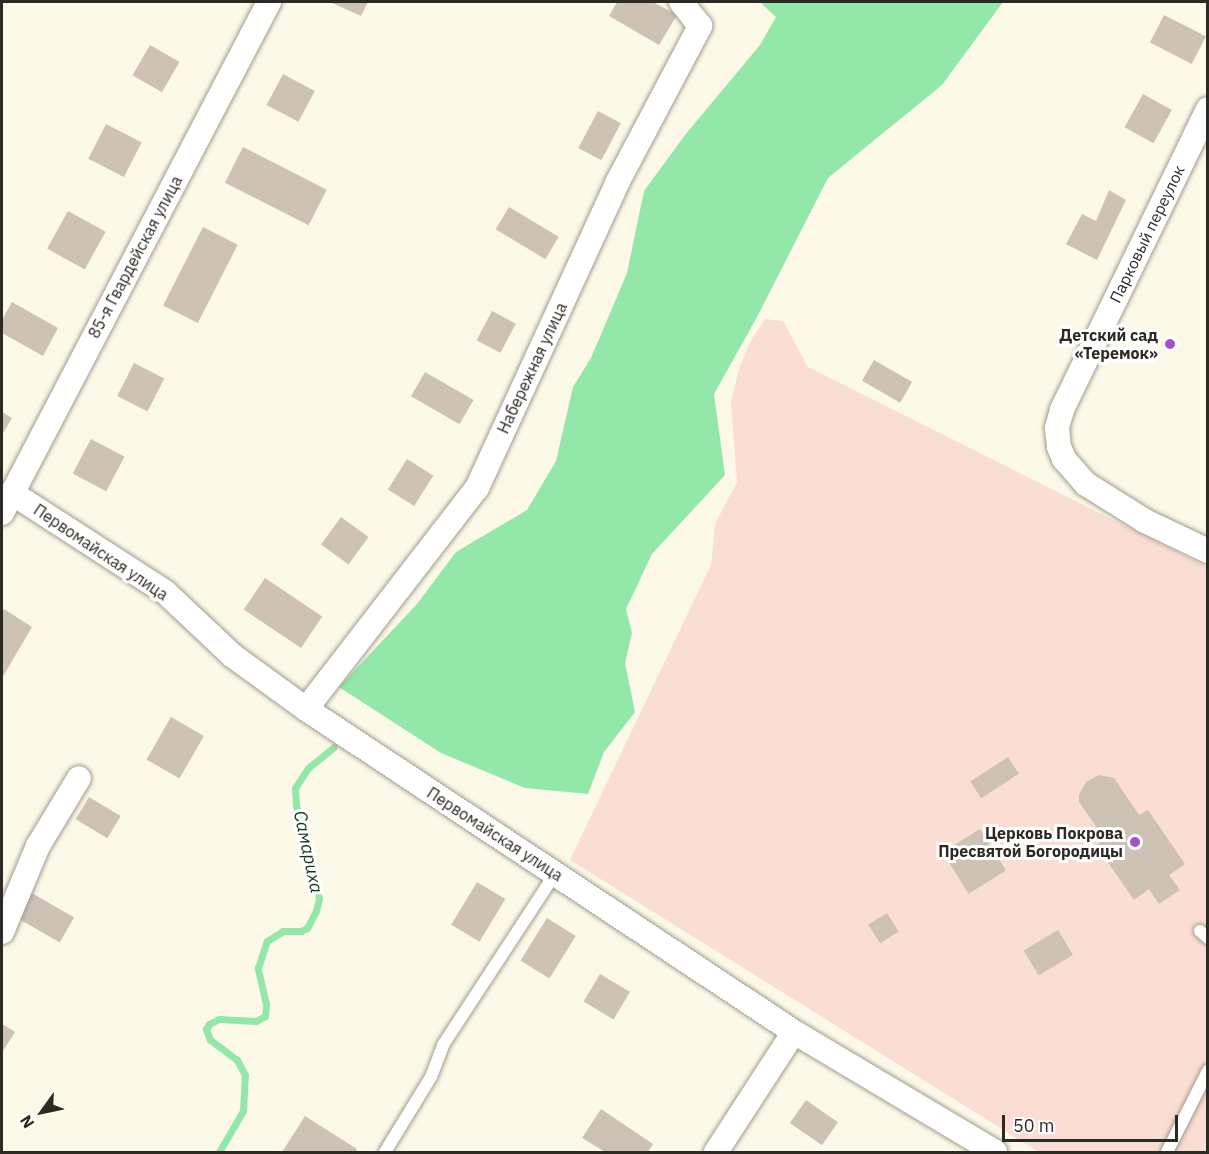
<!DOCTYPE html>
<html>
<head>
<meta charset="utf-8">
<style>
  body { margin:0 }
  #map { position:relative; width:1209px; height:1154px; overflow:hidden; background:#fdf9e8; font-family:"IBM Plex Sans",sans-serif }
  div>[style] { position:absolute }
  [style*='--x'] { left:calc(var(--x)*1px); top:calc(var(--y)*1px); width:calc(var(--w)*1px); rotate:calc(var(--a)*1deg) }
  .green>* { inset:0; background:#faddd3 }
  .water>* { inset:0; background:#92e7a9 }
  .stream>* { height:7px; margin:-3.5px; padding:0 3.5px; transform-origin:3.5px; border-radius:3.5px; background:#92e7a9 }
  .building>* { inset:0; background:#cec2b5; transform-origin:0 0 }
  .roads { filter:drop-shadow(0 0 2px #a09c8d) drop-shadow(0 0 2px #a09c8d) }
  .service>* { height:12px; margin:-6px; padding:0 6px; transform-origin:6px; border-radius:6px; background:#fff }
  .minor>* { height:24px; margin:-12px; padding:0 12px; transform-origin:12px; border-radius:12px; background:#fff }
  .dots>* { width:16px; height:16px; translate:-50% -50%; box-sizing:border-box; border:3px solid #fff; border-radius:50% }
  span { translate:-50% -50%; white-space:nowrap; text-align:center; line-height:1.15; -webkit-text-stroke:6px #fff; paint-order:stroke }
  .street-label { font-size:16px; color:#2c2a24 }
  .poi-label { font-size:16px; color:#2c2a24; font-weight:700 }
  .right { translate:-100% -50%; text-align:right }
  .water-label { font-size:18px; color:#13371e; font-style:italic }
  .frame { position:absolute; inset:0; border:3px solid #2c2a24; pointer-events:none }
  .north { position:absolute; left:12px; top:1082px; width:60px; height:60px; -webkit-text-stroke:4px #fff; paint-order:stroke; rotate:237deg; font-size:16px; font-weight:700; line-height:24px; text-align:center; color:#2c2a24 }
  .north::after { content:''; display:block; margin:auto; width:21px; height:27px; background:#2c2a24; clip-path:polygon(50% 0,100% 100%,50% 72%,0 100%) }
  .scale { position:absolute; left:1002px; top:1115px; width:176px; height:27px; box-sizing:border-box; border:3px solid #2c2a24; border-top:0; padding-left:8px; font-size:18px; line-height:21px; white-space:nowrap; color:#2c2a24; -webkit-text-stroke:4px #fff; paint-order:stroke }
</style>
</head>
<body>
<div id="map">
  <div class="green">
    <i style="clip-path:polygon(765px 319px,783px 321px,808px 367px,1207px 567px,1207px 1152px,1039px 1152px,570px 860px,711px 565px,715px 524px,737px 482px,731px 402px,739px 369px,750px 342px)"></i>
  </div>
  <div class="water">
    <i style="clip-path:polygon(760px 2px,1003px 2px,942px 85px,828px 178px,757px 317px,714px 394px,725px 475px,652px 554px,626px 609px,632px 633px,625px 663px,635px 712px,604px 752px,588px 794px,525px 788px,441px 753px,339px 687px,417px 604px,456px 552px,527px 510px,556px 461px,573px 387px,591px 358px,627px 273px,644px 191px,685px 135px,760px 45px,776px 17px)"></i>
  </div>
  <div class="stream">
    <i style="--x:219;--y:1152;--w:48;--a:-59.7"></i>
    <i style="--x:243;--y:1111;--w:36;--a:-87"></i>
    <i style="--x:245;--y:1075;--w:17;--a:-118"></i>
    <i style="--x:237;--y:1060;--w:34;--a:-143"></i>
    <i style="--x:210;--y:1040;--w:12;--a:-110"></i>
    <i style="--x:206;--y:1029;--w:6;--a:-59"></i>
    <i style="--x:209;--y:1024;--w:11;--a:-27"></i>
    <i style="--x:219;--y:1019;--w:37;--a:3"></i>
    <i style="--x:256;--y:1021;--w:10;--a:-29"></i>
    <i style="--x:265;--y:1016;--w:12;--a:-85"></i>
    <i style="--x:266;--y:1004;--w:37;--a:-103"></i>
    <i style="--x:258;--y:968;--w:28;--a:-72"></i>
    <i style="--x:267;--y:941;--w:19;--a:-32"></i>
    <i style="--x:283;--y:931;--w:18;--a:0"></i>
    <i style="--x:301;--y:931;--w:7;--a:-27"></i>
    <i style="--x:307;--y:928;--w:19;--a:-62"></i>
    <i style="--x:316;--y:911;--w:13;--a:-77"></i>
    <i style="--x:319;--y:898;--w:96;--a:-103.9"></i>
    <i style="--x:296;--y:805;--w:17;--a:-93"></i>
    <i style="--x:295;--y:788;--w:24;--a:-57"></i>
    <i style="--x:308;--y:768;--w:33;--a:-39"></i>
  </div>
  <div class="building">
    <i style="clip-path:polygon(330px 2px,368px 2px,361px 16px)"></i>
    <i style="clip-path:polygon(617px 2px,653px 2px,677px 15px,659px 45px,609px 16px)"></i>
    <i style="left:1164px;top:15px;width:47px;height:31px;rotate:27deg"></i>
    <i style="left:150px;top:45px;width:34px;height:35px;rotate:30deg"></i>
    <i style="left:283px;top:74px;width:36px;height:35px;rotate:28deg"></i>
    <i style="left:1143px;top:94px;width:33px;height:38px;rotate:29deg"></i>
    <i style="left:598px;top:111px;width:26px;height:42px;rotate:28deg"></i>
    <i style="left:106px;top:124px;width:40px;height:39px;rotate:27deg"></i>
    <i style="left:243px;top:147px;width:94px;height:40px;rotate:27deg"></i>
    <i style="clip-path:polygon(1109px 190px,1126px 200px,1097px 260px,1066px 244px,1082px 214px,1096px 221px)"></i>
    <i style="left:509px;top:207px;width:58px;height:26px;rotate:31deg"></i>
    <i style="left:68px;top:211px;width:43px;height:43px;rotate:29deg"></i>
    <i style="left:203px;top:227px;width:39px;height:88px;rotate:27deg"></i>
    <i style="clip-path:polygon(12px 302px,58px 328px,43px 356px,2px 333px,2px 320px)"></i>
    <i style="left:492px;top:311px;width:27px;height:33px;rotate:28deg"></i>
    <i style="left:874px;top:360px;width:44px;height:24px;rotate:30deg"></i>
    <i style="left:134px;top:363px;width:34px;height:37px;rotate:27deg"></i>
    <i style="left:425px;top:372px;width:56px;height:28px;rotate:30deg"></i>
    <i style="clip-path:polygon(2px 412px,12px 418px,2px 435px)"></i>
    <i style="left:91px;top:439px;width:38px;height:39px;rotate:28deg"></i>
    <i style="left:407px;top:459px;width:31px;height:36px;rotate:32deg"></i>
    <i style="left:341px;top:517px;width:34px;height:34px;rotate:36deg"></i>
    <i style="left:265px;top:578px;width:69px;height:38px;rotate:34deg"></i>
    <i style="clip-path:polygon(4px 609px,32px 627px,2px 678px,2px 613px)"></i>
    <i style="left:171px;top:717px;width:38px;height:49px;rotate:30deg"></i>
    <i style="left:1008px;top:757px;width:20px;height:45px;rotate:57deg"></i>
    <i style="clip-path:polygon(1099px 775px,1114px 778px,1139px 815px,1148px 810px,1185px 864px,1169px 875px,1180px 890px,1159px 904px,1149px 889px,1134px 900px,1096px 845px,1105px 839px,1079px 802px,1079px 795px,1086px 782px)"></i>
    <i style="left:89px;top:797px;width:37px;height:26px;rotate:31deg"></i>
    <i style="left:980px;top:829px;width:49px;height:44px;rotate:58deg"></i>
    <i style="left:477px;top:882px;width:33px;height:50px;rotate:31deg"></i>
    <i style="left:30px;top:892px;width:51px;height:29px;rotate:30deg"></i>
    <i style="left:887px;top:913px;width:22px;height:22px;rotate:58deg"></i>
    <i style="left:547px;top:918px;width:34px;height:50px;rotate:32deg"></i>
    <i style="left:1058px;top:930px;width:29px;height:40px;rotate:59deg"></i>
    <i style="left:600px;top:974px;width:35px;height:32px;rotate:31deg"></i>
    <i style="clip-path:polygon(2px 1024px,15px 1032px,3px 1051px,2px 1049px)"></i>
    <i style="left:806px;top:1100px;width:39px;height:28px;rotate:35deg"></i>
    <i style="clip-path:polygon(601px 1109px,653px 1144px,648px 1152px,605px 1152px,582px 1138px)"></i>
    <i style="clip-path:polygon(305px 1116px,357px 1149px,356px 1152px,282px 1152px)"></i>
  </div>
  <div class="roads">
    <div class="service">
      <i style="--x:1200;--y:931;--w:11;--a:41"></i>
      <i style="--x:385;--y:1152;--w:88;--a:-58.5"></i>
      <i style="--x:431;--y:1077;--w:34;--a:-69"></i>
      <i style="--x:443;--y:1045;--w:204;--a:-56.8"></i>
      <i style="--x:1167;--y:1152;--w:91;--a:-63.2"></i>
    </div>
    <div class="minor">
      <i style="--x:1208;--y:109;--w:335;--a:115.9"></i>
      <i style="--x:1062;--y:410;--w:19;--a:106"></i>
      <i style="--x:1057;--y:428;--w:19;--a:84"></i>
      <i style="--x:1059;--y:447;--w:13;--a:67"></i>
      <i style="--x:1064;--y:459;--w:33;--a:49"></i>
      <i style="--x:1086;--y:484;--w:70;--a:32.1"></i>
      <i style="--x:1145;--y:521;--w:70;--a:25.5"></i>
      <i style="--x:12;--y:493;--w:182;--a:32.9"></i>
      <i style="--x:165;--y:592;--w:93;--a:43.3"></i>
      <i style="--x:233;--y:656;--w:90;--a:36"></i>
      <i style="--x:306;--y:709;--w:585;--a:33.5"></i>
      <i style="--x:794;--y:1032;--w:234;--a:30.8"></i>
      <i style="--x:2;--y:513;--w:577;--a:-62.41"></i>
      <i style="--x:306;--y:709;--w:279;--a:-52.3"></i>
      <i style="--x:477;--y:488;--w:336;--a:-65.3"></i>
      <i style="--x:617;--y:183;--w:178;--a:-62.1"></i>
      <i style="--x:700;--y:26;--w:31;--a:-128"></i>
      <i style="--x:2;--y:932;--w:93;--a:-67.3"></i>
      <i style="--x:38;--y:846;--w:79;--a:-58.9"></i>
      <i style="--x:716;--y:1152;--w:143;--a:-57"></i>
    </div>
  </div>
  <div class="dots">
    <i style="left:1170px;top:344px;background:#a353c4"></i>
    <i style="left:1135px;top:842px;background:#a353c4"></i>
  </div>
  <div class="street-label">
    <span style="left:1147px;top:234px;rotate:-64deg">Парковый переулок</span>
    <span style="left:135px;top:257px;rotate:-62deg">85-я Гвардейская улица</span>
    <span style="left:532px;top:368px;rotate:-65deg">Набережная улица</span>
    <span style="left:101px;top:552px;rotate:34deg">Первомайская улица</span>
    <span style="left:495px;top:834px;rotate:33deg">Первомайская улица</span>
  </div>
  <div class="poi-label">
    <span class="right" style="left:1158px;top:344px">Детский сад<br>«Теремок»</span>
    <span class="right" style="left:1123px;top:842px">Церковь Покрова<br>Пресвятой Богородицы</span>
  </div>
  <div class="water-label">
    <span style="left:308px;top:852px;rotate:78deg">Самариха</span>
  </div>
  <div class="frame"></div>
  <div class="north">N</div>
  <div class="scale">50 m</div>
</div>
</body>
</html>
